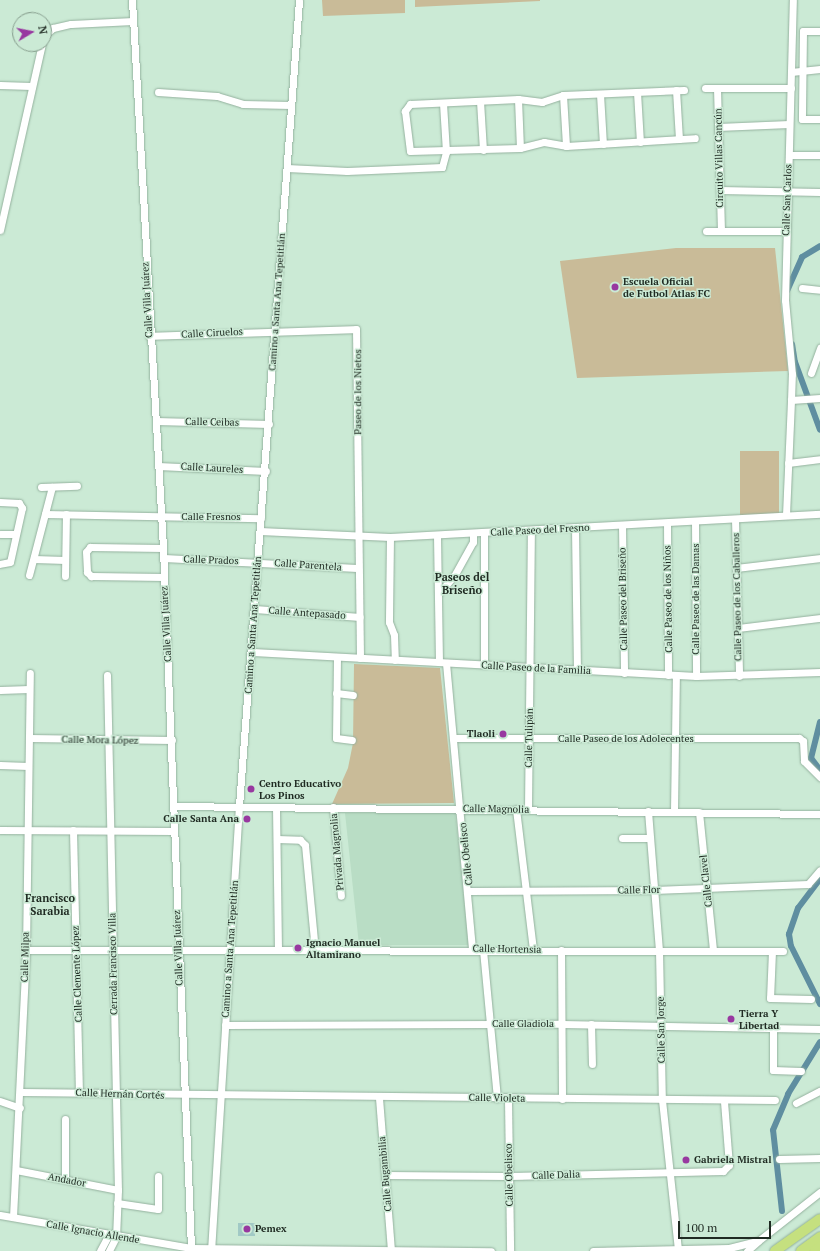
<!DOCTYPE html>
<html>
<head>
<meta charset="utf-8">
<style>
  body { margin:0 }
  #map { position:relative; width:820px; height:1251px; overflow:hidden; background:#cbead5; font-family:"PT Serif",serif }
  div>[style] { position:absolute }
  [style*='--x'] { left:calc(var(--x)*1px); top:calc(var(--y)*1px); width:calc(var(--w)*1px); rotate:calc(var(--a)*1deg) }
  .built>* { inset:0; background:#b9ddc5 }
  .green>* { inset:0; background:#c9bb98; transform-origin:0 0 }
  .canal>* { height:6px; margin:-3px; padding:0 3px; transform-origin:3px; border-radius:3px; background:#5f8ea0 }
  .building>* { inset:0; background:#a1c9c5; transform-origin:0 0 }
  .roads { filter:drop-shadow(0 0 1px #94b19e) drop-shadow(0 0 1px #94b19e) }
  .minor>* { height:7px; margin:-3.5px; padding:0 3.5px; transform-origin:3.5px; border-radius:3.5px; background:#fff }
  .highway>* { height:10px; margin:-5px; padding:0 5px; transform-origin:5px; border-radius:5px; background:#c5e07f }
  .dots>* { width:11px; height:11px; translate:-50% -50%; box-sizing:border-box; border:2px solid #cbead5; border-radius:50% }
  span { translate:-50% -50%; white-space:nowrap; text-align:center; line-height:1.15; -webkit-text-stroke:3px #cbead5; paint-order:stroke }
  .street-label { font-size:10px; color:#1f2a22 }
  .poi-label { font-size:10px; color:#1f2a22; font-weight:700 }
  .left { translate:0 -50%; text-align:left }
  .right { translate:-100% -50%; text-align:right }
  .neighbourhood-label { font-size:11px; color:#1f2a22; font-weight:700 }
  .north { position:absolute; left:12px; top:12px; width:40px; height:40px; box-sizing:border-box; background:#cbead5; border:1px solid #869d8d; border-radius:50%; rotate:80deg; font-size:11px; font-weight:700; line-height:16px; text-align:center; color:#1f2a22 }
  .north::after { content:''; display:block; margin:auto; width:14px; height:18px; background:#9838a0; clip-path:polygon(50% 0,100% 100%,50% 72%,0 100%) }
  .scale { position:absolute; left:678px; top:1221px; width:93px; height:18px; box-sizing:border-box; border:2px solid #1f2a22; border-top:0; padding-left:5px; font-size:12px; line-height:14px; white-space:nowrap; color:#1f2a22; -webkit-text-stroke:3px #cbead5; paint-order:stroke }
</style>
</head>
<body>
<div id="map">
  <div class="built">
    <i style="clip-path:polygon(455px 812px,469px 945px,359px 945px,345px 813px)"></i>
  </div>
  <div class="green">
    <i style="clip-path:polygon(322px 0,405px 0,405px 13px,323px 16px)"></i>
    <i style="clip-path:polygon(415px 0,540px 0,540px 1px,415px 7px)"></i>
    <i style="clip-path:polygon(676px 248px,775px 248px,788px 371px,577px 378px,560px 261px)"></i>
    <i style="left:740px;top:451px;width:39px;height:65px"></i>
    <i style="clip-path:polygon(354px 664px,440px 668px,454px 803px,332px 804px,348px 768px,353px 743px)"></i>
  </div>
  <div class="canal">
    <i style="--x:787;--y:291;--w:37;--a:-66"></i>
    <i style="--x:802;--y:257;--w:21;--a:-31"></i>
    <i style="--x:792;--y:344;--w:18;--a:81"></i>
    <i style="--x:795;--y:362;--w:72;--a:69.8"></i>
    <i style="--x:820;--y:722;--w:37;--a:104"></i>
    <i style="--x:811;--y:758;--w:15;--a:53"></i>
    <i style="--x:820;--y:879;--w:36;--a:127"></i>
    <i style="--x:798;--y:908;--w:28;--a:109"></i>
    <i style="--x:789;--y:934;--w:12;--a:81"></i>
    <i style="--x:791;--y:946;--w:65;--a:63.4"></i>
    <i style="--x:782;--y:1211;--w:81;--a:-96.3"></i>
    <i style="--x:773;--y:1130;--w:39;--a:-67"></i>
    <i style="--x:788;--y:1094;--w:61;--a:-58.4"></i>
  </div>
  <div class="building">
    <i style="left:238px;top:1223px;width:17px;height:13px"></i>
  </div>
  <div class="roads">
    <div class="minor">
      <i style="--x:132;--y:0;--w:549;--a:86.76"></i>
      <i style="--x:163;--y:548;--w:701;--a:87.71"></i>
      <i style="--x:820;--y:31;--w:17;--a:180"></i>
      <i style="--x:803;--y:31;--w:88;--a:90.7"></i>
      <i style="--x:802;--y:119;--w:18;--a:0"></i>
      <i style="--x:44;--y:36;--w:12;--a:-42"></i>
      <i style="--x:53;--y:28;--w:18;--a:-13"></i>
      <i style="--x:71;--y:24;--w:62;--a:-2.8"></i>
      <i style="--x:791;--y:72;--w:29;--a:-6"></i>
      <i style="--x:0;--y:85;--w:31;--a:2"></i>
      <i style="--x:705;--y:88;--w:86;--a:0"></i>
      <i style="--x:717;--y:88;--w:141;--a:88.4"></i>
      <i style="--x:676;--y:90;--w:49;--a:86.5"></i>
      <i style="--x:684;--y:90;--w:121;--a:177.6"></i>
      <i style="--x:563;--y:95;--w:22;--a:162"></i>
      <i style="--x:542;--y:102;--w:24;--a:-173"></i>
      <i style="--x:518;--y:99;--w:108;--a:177.3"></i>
      <i style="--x:410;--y:104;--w:9;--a:126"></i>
      <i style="--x:405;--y:111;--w:40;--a:82.9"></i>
      <i style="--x:410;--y:151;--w:110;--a:-1.6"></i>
      <i style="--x:520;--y:148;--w:25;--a:-14"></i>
      <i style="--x:544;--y:142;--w:22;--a:10"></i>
      <i style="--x:566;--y:146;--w:129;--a:-3.5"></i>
      <i style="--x:158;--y:92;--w:59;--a:3.9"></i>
      <i style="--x:217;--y:96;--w:27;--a:17"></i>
      <i style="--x:243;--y:104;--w:48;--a:1.2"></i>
      <i style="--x:637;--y:92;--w:50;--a:86.6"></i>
      <i style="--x:600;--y:94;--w:50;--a:86.6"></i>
      <i style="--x:563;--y:95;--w:51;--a:86.6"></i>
      <i style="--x:518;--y:99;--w:49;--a:87.7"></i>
      <i style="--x:480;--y:101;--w:49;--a:86.5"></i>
      <i style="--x:718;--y:127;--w:71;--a:-2.4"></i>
      <i style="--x:789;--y:155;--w:31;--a:0"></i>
      <i style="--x:287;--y:168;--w:60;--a:2.9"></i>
      <i style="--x:347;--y:171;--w:95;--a:-2.4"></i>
      <i style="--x:442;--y:167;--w:16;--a:-75"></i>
      <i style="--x:446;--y:152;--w:49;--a:-93.5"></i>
      <i style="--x:720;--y:190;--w:100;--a:1.1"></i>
      <i style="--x:0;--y:230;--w:191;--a:-77.3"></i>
      <i style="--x:706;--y:231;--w:80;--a:0"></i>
      <i style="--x:802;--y:288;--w:18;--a:6"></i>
      <i style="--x:149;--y:336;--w:207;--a:-1.9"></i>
      <i style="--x:356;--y:329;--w:329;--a:89.3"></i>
      <i style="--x:811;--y:373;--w:27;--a:-70"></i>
      <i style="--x:791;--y:400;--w:26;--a:-88"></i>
      <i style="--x:792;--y:374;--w:74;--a:-95.4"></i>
      <i style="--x:785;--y:300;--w:300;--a:-88.5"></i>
      <i style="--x:156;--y:421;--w:113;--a:1.5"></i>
      <i style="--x:788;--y:463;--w:32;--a:-7"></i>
      <i style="--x:158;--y:466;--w:108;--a:2.7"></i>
      <i style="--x:41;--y:487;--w:36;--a:-2"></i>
      <i style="--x:0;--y:502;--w:19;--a:3"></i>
      <i style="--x:19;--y:503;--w:6;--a:59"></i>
      <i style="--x:22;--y:508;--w:55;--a:102.5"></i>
      <i style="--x:10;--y:562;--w:10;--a:169"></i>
      <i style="--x:45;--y:514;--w:216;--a:1.1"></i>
      <i style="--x:786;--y:515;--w:115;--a:-87.5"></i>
      <i style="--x:791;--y:400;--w:29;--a:-4"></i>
      <i style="--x:735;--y:519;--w:157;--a:88.5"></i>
      <i style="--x:695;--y:521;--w:155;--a:89.6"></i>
      <i style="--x:667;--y:523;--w:152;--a:89.6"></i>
      <i style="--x:622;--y:525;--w:148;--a:89.2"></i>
      <i style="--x:575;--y:528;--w:142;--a:89.2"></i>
      <i style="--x:260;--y:531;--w:130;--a:2.6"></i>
      <i style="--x:390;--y:537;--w:431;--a:-3.1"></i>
      <i style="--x:484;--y:533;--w:132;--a:90"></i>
      <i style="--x:0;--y:534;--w:15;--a:0"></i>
      <i style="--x:437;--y:535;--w:127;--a:89.1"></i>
      <i style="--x:390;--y:537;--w:85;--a:90.7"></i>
      <i style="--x:389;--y:622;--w:14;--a:69"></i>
      <i style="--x:394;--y:635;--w:25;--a:88"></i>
      <i style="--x:163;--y:548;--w:73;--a:-179.2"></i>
      <i style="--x:90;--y:547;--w:6;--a:129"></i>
      <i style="--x:86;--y:552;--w:20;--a:87"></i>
      <i style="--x:87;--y:572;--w:6;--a:45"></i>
      <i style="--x:91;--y:576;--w:73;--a:0.8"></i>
      <i style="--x:164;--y:558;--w:193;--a:3"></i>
      <i style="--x:34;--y:559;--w:31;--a:2"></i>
      <i style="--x:736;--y:568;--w:85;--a:-6.8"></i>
      <i style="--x:29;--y:575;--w:91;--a:-75.4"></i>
      <i style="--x:65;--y:576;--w:62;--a:-89.1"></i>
      <i style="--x:439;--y:593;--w:23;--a:-49"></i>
      <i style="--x:454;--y:576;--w:39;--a:-61"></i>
      <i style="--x:473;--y:542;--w:9;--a:-90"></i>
      <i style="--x:255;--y:609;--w:105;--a:4.4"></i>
      <i style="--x:738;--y:628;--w:83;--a:-7"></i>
      <i style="--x:253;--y:652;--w:444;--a:3.1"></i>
      <i style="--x:696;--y:676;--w:124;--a:-1.8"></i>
      <i style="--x:337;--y:657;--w:81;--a:90.7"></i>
      <i style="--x:336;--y:738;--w:16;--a:7"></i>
      <i style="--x:446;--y:663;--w:287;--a:84.8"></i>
      <i style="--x:107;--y:675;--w:515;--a:88.78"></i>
      <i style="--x:118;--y:1190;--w:47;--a:92.4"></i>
      <i style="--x:116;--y:1237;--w:16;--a:117"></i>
      <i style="--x:0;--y:690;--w:29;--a:-2"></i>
      <i style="--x:336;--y:693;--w:17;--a:7"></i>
      <i style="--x:29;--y:738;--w:143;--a:0.8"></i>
      <i style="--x:453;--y:738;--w:346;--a:0"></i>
      <i style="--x:799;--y:738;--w:5;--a:37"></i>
      <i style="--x:803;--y:741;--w:20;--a:87"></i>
      <i style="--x:804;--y:761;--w:23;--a:45"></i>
      <i style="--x:0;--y:765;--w:28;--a:2"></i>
      <i style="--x:173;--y:806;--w:647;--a:0.71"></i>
      <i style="--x:276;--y:807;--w:143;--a:89.2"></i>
      <i style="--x:333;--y:807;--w:89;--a:84.9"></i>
      <i style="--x:516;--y:809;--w:142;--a:83.1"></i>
      <i style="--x:528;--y:809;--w:279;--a:-89.4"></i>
      <i style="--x:648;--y:811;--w:139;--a:85.5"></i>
      <i style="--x:659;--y:950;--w:150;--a:88.9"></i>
      <i style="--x:662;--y:1100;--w:150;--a:83.9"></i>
      <i style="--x:674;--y:812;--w:137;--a:-89.2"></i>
      <i style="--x:699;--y:812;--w:139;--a:84.2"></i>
      <i style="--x:0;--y:830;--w:174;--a:0.3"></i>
      <i style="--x:73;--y:830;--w:263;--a:88.7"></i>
      <i style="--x:622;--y:838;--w:28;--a:0"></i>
      <i style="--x:277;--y:839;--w:23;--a:2"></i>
      <i style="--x:300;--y:840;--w:7;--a:45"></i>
      <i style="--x:305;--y:845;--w:105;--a:84.6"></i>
      <i style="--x:470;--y:891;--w:184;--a:-0.3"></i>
      <i style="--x:654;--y:890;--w:154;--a:-2.2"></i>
      <i style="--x:808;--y:884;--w:18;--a:-49"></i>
      <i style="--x:26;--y:950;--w:757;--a:0.08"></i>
      <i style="--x:483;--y:950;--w:149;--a:84.6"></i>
      <i style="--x:561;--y:950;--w:149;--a:89.6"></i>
      <i style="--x:772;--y:951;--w:47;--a:92.4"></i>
      <i style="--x:770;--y:998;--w:41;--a:1.4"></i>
      <i style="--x:591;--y:1024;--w:40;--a:88.6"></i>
      <i style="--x:225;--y:1025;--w:337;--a:-0.2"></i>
      <i style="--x:562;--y:1024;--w:258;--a:1.1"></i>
      <i style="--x:773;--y:1028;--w:42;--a:90"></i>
      <i style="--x:773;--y:1070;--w:28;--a:2"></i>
      <i style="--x:21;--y:1092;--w:754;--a:0.61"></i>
      <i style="--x:379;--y:1098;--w:152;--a:85.5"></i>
      <i style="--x:508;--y:1099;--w:152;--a:89.2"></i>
      <i style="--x:0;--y:1101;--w:21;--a:19"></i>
      <i style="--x:796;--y:1103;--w:27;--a:-27"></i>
      <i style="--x:779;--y:1159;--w:41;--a:-1.4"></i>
      <i style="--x:16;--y:1170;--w:104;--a:11.1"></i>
      <i style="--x:385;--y:1175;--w:123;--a:0.5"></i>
      <i style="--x:508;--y:1176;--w:215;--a:-1.3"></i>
      <i style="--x:723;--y:1171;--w:8;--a:-45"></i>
      <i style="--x:729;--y:1165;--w:64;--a:-94.5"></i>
      <i style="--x:65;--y:1179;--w:60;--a:-90"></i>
      <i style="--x:117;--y:1203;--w:41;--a:8.3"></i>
      <i style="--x:158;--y:1209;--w:33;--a:-90"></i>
      <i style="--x:0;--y:1215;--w:194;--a:9.8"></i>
      <i style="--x:191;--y:1248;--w:300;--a:0.6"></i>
      <i style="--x:13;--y:1217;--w:267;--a:-87.2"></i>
      <i style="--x:26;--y:950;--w:277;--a:-89.2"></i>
      <i style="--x:100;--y:1251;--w:17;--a:-62"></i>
      <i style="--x:211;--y:1251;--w:446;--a:-86.4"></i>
      <i style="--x:239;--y:806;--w:808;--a:-85.74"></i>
      <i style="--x:593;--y:1251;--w:136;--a:-1.3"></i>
      <i style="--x:729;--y:1248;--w:30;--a:-14"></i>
      <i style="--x:758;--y:1241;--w:79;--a:-38.3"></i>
      <i style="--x:747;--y:1251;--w:13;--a:-42"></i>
    </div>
    <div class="highway">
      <i style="--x:775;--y:1251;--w:55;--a:-35.4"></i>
      <i style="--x:801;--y:1251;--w:24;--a:-36"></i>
      <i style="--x:815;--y:1251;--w:6;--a:-39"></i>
    </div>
  </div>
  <div class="dots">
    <i style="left:615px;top:287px;background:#9838a0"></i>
    <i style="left:503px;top:734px;background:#9838a0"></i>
    <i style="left:251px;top:789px;background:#9838a0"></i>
    <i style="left:247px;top:819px;background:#9838a0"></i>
    <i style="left:298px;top:948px;background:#9838a0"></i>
    <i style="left:731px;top:1019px;background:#9838a0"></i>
    <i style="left:686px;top:1160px;background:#9838a0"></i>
    <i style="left:247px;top:1229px;background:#9838a0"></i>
  </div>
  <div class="street-label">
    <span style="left:719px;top:158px;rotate:-91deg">Circuito Villas Cancún</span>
    <span style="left:787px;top:200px;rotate:-88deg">Calle San Carlos</span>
    <span style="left:147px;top:300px;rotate:-93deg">Calle Villa Juárez</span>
    <span style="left:277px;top:302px;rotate:-86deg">Camino a Santa Ana Tepetitlán</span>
    <span style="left:212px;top:333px;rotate:-3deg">Calle Ciruelos</span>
    <span style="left:358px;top:392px;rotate:-90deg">Paseo de los Nietos</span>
    <span style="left:212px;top:422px;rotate:1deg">Calle Ceibas</span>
    <span style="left:212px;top:468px;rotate:3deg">Calle Laureles</span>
    <span style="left:211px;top:517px">Calle Fresnos</span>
    <span style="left:540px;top:530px;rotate:-3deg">Calle Paseo del Fresno</span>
    <span style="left:211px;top:560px;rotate:2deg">Calle Prados</span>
    <span style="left:308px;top:565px;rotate:4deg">Calle Parentela</span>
    <span style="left:737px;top:597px;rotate:-91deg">Calle Paseo de los Caballeros</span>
    <span style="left:623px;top:599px;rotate:-91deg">Calle Paseo del Briseño</span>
    <span style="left:668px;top:599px;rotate:-91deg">Calle Paseo de los Niños</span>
    <span style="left:696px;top:599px;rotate:-90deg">Calle Paseo de las Damas</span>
    <span style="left:307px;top:613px;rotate:4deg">Calle Antepasado</span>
    <span style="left:166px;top:624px;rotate:-93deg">Calle Villa Juárez</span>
    <span style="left:253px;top:625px;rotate:-86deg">Camino a Santa Ana Tepetitlán</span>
    <span style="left:536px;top:668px;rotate:3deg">Calle Paseo de la Familia</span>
    <span style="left:529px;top:738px;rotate:-89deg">Calle Tulipán</span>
    <span style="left:626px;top:739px">Calle Paseo de los Adolecentes</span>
    <span style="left:100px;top:740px;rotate:1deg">Calle Mora López</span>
    <span style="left:496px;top:809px;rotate:1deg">Calle Magnolia</span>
    <span style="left:337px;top:852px;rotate:-95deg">Privada Magnolia</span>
    <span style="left:466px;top:854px;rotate:-96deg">Calle Obelisco</span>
    <span style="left:706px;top:881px;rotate:-96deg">Calle Clavel</span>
    <span style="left:639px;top:890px;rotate:-1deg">Calle Flor</span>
    <span style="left:178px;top:948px;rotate:-92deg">Calle Villa Juárez</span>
    <span style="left:230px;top:949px;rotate:-86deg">Camino a Santa Ana Tepetitlán</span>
    <span style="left:507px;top:949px;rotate:1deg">Calle Hortensia</span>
    <span style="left:25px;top:957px;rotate:-89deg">Calle Milpa</span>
    <span style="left:113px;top:964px;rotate:-91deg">Cerrada Francisco Villa</span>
    <span style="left:77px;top:974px;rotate:-92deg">Calle Clemente López</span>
    <span style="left:523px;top:1024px">Calle Gladiola</span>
    <span style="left:661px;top:1030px;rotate:-91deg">Calle San Jorge</span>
    <span style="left:120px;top:1094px;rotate:2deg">Calle Hernán Cortés</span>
    <span style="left:497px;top:1098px;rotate:1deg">Calle Violeta</span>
    <span style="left:385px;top:1174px;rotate:-95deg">Calle Bugambilia</span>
    <span style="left:509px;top:1175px;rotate:-91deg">Calle Obelisco</span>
    <span style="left:556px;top:1175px;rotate:-2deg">Calle Dalia</span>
    <span style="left:67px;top:1180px;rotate:11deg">Andador</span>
    <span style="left:93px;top:1232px;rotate:10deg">Calle Ignacio Allende</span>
  </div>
  <div class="poi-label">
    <span class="left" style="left:623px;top:287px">Escuela Oficial<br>de Futbol Atlas FC</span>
    <span class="right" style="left:495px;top:734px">Tlaoli</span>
    <span class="left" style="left:259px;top:789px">Centro Educativo<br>Los Pinos</span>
    <span class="right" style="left:239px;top:819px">Calle Santa Ana</span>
    <span class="left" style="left:306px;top:948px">Ignacio Manuel<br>Altamirano</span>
    <span class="left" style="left:739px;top:1019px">Tierra Y<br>Libertad</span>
    <span class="left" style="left:694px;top:1160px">Gabriela Mistral</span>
    <span class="left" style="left:255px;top:1229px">Pemex</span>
  </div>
  <div class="neighbourhood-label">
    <span style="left:462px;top:584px">Paseos del<br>Briseño</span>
    <span style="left:50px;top:905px">Francisco<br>Sarabia</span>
  </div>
  <div class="north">N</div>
  <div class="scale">100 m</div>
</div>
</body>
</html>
